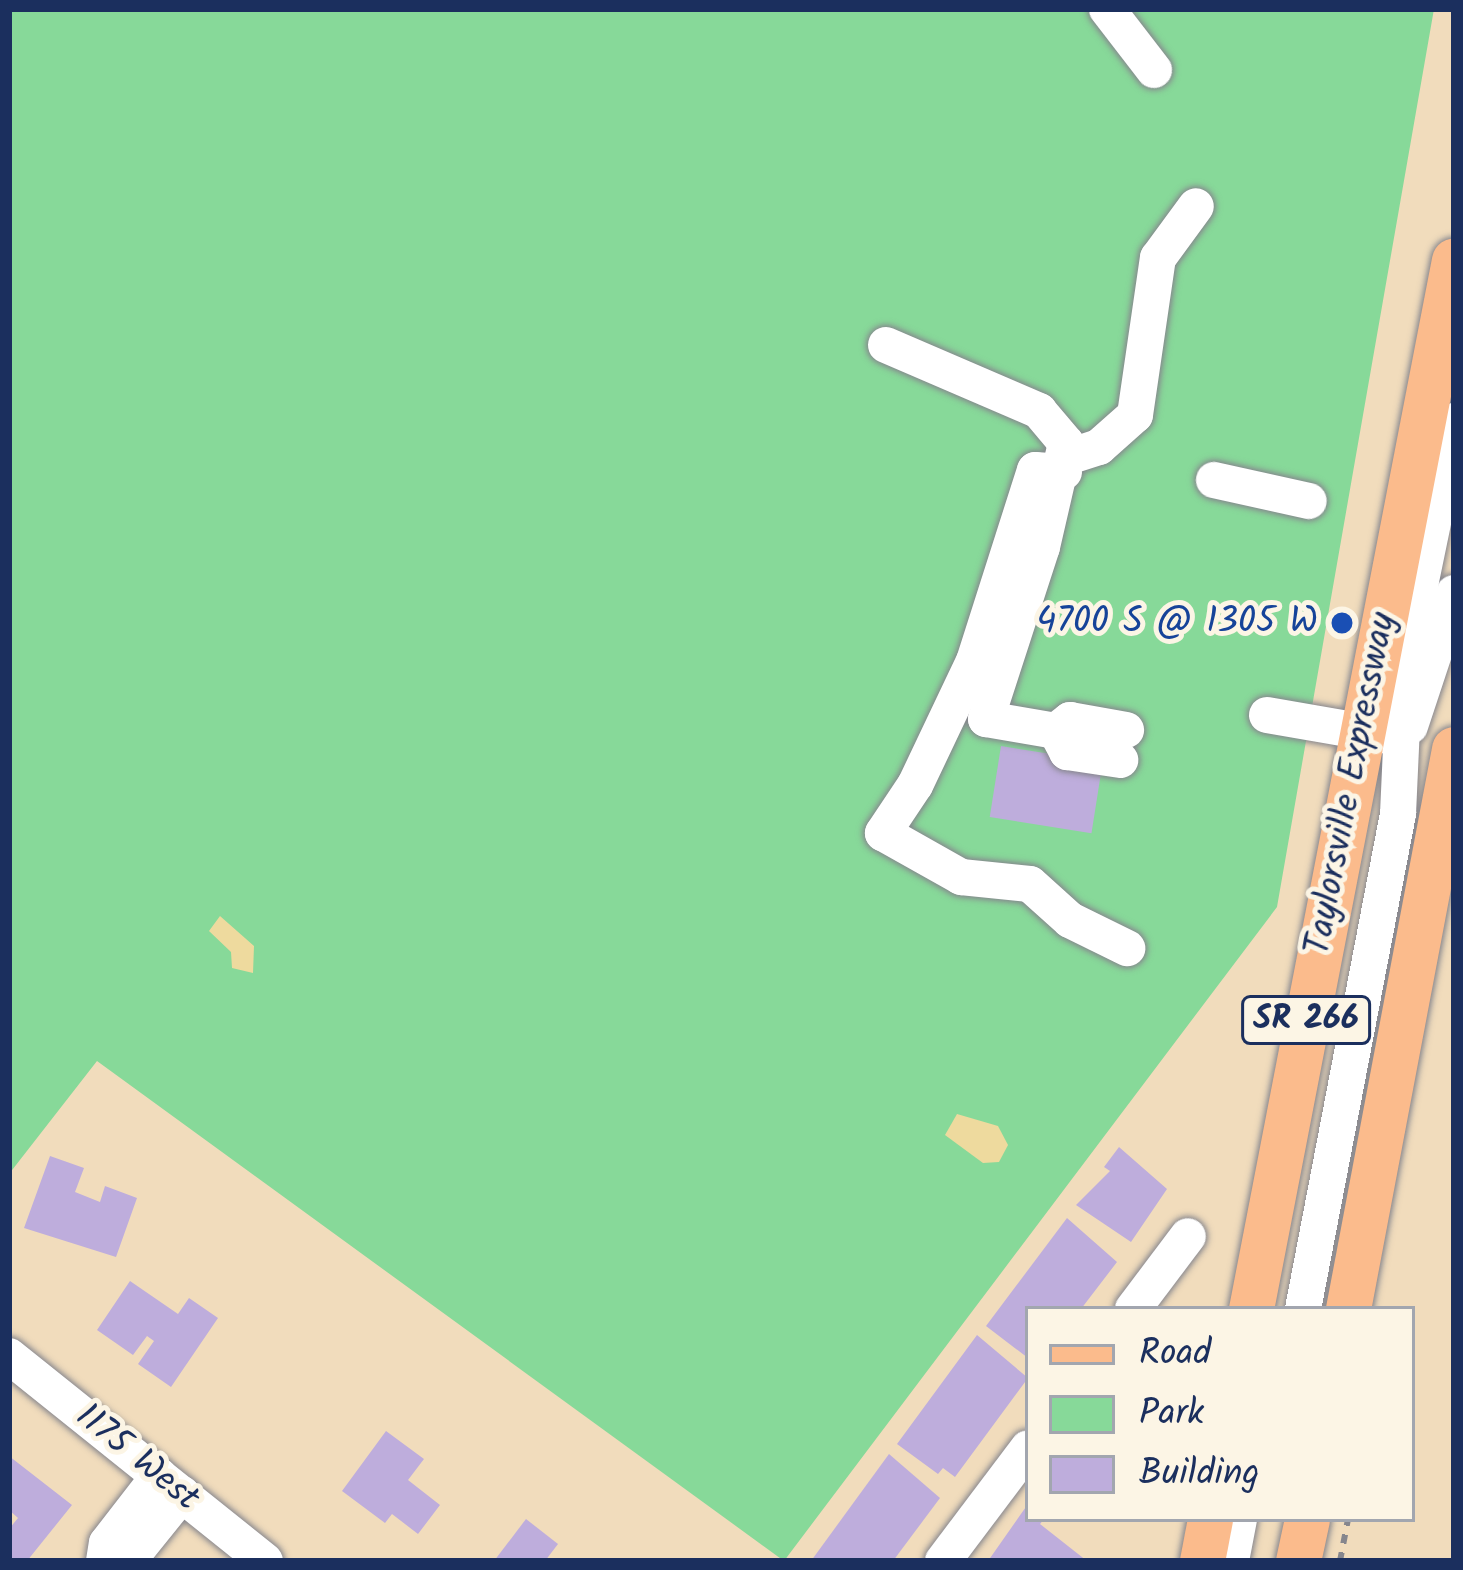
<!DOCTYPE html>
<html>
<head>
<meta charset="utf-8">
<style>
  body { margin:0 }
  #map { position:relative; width:1463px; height:1570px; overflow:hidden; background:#f1dcbc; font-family:Kalam,sans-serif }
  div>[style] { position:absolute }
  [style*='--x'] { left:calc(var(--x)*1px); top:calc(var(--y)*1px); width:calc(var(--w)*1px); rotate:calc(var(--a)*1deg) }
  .green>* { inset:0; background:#87d999 }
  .sand>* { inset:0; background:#eeda9e }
  .building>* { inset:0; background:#beaddc; transform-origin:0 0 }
  .path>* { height:6px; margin-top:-3px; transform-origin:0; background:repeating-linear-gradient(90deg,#86868d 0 9px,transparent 0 18px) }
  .roads { filter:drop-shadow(0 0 3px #86868d) drop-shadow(0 0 3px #86868d) }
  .minor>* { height:36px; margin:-18px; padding:0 18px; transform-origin:18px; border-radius:18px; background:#fff }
  .major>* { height:45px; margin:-22.5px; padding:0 22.5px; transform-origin:22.5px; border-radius:22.5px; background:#fbbb8c }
  .dots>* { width:33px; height:33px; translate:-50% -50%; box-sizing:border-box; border:6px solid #fcf5e5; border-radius:50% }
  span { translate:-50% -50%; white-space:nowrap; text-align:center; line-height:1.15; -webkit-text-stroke:10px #fcf5e5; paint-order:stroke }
  .shield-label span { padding:3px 9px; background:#fcf5e5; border:3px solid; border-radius:9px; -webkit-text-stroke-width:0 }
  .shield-label { font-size:33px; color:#1b2f5e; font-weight:700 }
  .transit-label { font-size:36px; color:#164399 }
  .right { translate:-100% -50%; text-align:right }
  .street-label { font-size:36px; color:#1b2f5e }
  .frame { position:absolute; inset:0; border:12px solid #1b2f5e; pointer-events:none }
  .legend { position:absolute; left:1025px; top:1306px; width:390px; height:216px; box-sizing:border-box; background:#fcf5e5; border:3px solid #a2a6af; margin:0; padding:15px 21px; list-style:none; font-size:36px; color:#1b2f5e }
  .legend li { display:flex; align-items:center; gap:24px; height:60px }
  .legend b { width:60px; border:3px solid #a2a6af }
</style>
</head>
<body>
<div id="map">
  <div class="green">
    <i style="clip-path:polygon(9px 9px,1434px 9px,1277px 907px,784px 1561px,97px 1061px,9px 1174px)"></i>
  </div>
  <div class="sand">
    <i style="clip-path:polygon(220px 916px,254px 946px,253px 973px,232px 968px,231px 952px,209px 931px)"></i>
    <i style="clip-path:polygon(957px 1114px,998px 1126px,1008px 1145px,999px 1162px,983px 1163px,945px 1135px)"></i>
  </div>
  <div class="building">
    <i style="left:1001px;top:746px;width:103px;height:72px;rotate:9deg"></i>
    <i style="clip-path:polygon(1119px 1147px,1167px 1189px,1131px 1242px,1076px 1205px,1110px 1171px,1104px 1167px)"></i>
    <i style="clip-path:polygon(50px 1156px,84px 1168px,75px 1192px,100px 1202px,105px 1186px,137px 1198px,116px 1257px,24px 1228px)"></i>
    <i style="clip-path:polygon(1067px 1218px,1117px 1262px,1081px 1309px,1028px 1309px,1028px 1358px,986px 1326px)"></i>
    <i style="clip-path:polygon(130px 1281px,178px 1314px,189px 1298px,218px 1318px,171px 1387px,138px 1364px,154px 1341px,147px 1336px,133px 1355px,97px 1330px)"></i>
    <i style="clip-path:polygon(977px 1335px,1028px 1378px,955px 1477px,943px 1468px,938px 1474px,897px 1444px)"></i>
    <i style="clip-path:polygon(386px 1431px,424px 1459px,408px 1480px,440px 1505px,418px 1534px,392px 1514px,385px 1523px,342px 1491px)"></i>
    <i style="clip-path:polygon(889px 1454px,940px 1498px,893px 1561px,811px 1561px)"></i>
    <i style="clip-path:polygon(9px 1456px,72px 1505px,27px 1561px,9px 1561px,9px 1529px,18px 1518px,9px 1510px)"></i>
    <i style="clip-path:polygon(1028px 1504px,1028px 1519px,1044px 1519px,1040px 1524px,1087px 1561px,988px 1561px)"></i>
    <i style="clip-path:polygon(526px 1519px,558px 1544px,545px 1561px,494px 1561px)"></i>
  </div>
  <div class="path">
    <i style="--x:1340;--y:1561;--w:43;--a:-79.2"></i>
  </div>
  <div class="roads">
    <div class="minor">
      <i style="--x:1107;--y:9;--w:77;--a:52.4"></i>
      <i style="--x:886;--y:345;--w:167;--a:23.3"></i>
      <i style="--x:1039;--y:411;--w:42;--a:49.8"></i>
      <i style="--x:1066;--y:443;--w:107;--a:103"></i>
      <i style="--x:1042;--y:547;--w:181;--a:108"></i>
      <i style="--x:986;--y:719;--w:71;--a:9.7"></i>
      <i style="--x:1056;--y:731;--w:18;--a:-38"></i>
      <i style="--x:1070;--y:720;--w:57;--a:10.1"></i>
      <i style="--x:1065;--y:458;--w:36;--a:-18"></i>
      <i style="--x:1099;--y:447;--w:48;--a:-41.6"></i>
      <i style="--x:1135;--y:415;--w:159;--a:-81.7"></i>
      <i style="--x:1158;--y:258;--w:64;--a:-53.8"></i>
      <i style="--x:1064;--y:472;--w:29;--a:-176"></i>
      <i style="--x:1035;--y:470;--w:201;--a:107.7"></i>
      <i style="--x:974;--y:661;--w:137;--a:115.4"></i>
      <i style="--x:915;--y:785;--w:58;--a:123.7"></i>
      <i style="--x:883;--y:833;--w:90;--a:29.4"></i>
      <i style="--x:961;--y:877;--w:69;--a:5.8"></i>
      <i style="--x:1030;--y:884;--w:54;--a:42"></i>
      <i style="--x:1070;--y:920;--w:64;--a:26.2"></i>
      <i style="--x:1214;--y:480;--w:97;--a:12.5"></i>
      <i style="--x:1267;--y:715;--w:123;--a:9.8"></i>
      <i style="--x:1410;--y:726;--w:140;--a:-71.7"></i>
      <i style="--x:1056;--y:731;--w:24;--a:62"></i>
      <i style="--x:1067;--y:752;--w:54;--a:8.6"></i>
      <i style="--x:1133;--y:1309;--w:91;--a:-53"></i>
      <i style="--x:1303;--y:1309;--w:504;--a:-79.14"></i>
      <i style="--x:1398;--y:814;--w:156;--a:-87.4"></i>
      <i style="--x:1405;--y:658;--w:242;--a:-78.3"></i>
      <i style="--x:9;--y:1356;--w:328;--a:38.7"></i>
      <i style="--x:104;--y:1561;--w:18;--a:-81"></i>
      <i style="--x:107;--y:1543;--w:85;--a:-52.2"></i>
      <i style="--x:128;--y:1561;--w:86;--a:-51.1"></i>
      <i style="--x:943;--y:1561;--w:141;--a:-53"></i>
      <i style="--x:1231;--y:1561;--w:43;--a:-79.2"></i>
    </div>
    <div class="major">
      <i style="--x:1251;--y:1309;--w:1068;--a:-79.05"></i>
      <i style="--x:1348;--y:1309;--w:570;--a:-79.28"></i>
      <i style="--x:1202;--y:1561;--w:43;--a:-79.2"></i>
      <i style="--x:1298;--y:1561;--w:43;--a:-77.9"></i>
    </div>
  </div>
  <div class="dots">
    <i style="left:1342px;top:623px;background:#1a4fb4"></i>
  </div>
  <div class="shield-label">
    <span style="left:1306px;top:1020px">SR 266</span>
  </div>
  <div class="transit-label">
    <span class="right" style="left:1318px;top:623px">4700 S @ 1305 W</span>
  </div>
  <div class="street-label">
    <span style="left:1352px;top:784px;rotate:-79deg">Taylorsville Expressway</span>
    <span style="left:137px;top:1458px;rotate:39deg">1175 West</span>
  </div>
  <div class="frame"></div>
  <ul class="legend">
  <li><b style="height:15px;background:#fbbb8c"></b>Road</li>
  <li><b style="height:33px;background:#87d999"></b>Park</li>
  <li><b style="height:33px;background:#beaddc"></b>Building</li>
  </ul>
</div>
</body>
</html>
